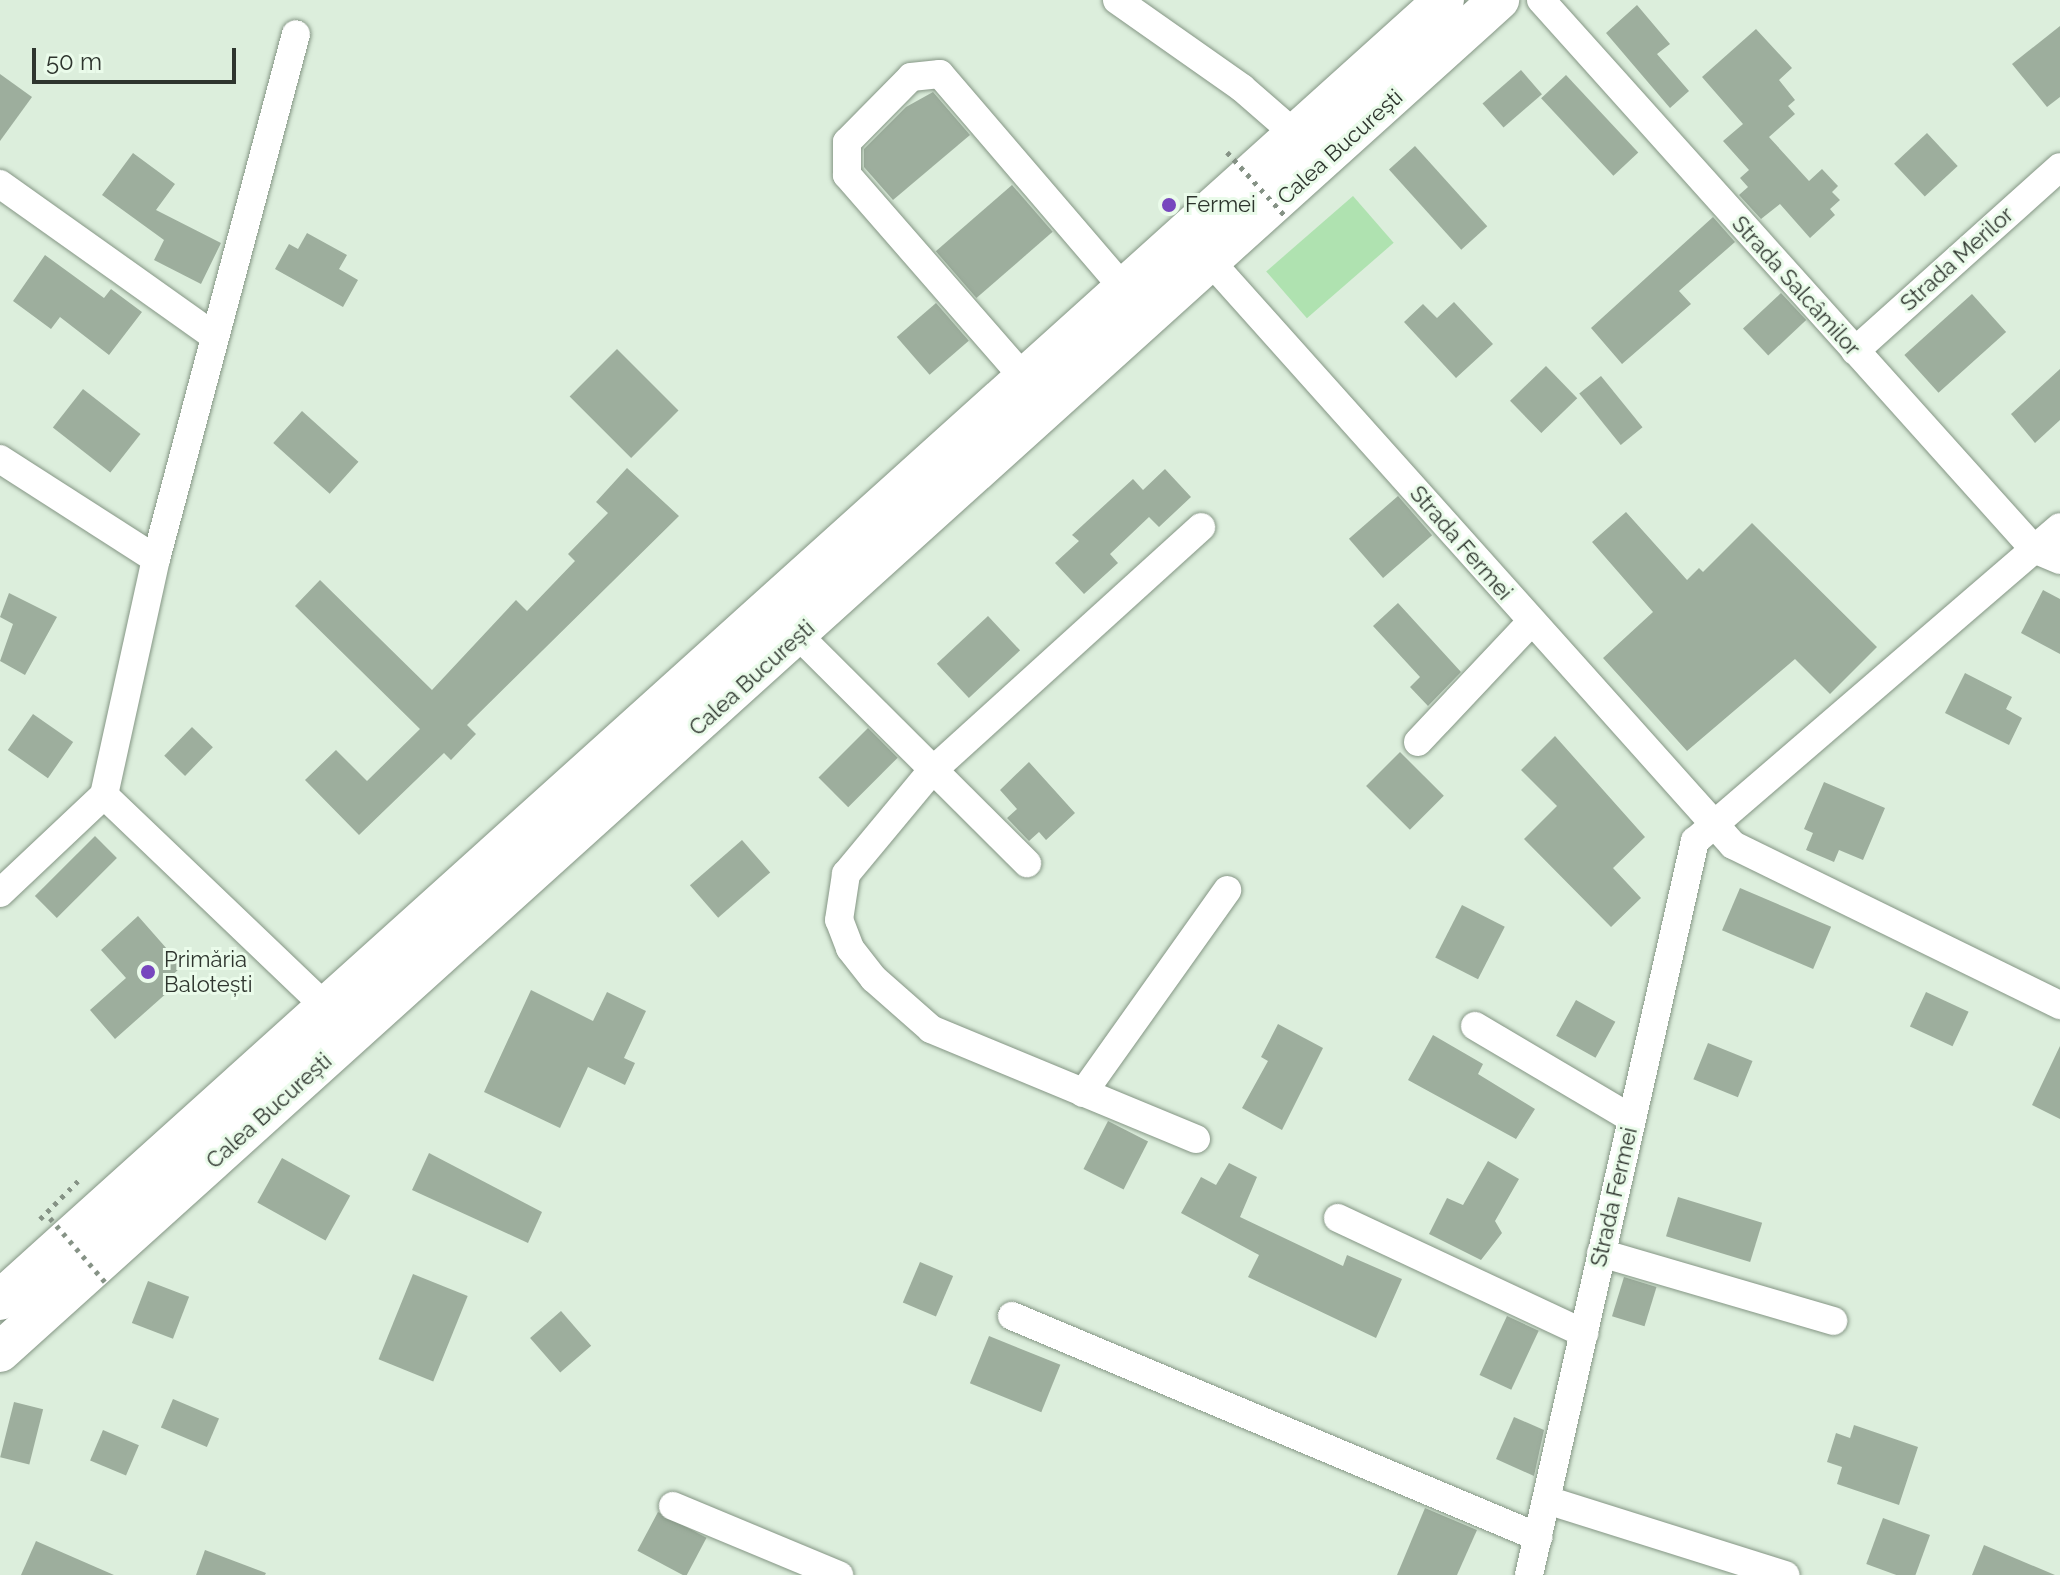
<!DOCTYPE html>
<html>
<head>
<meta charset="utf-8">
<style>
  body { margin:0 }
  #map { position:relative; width:2060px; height:1575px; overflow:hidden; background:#dceedc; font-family:Raleway,sans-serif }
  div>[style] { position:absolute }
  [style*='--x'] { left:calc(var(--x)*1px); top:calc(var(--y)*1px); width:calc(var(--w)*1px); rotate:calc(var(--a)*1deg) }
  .green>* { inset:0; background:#afe2b0; transform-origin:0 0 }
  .building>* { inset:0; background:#9dae9d; transform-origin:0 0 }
  .path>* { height:5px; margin-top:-2.5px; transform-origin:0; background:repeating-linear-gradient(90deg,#859285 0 4px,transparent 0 10px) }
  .roads { filter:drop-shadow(0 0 2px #859685) drop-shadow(0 0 2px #859685) }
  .minor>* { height:28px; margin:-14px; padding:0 14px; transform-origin:14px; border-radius:14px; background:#fff }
  .highway>* { height:40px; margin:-20px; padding:0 20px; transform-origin:20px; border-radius:20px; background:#fff }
  .path-bridge>* { height:5px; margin-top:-2.5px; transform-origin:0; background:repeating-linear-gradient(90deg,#859285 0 4px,transparent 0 10px) }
  .dots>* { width:22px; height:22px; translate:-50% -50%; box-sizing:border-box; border:4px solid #eafbea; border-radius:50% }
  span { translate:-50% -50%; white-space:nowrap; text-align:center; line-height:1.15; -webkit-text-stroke:6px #eafbea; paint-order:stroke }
  .street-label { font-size:22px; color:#2e352e }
  .poi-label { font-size:22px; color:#2e352e }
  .left { translate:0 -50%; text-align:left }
  .scale { position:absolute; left:32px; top:48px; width:204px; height:36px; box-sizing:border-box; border:4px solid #2e352e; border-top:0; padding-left:10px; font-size:24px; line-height:28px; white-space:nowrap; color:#2e352e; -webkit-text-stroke:6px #eafbea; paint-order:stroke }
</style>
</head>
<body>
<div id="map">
  <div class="green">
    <i style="left:1353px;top:196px;width:62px;height:115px;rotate:49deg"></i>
  </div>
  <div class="building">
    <i style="clip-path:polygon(1637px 5px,1670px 44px,1657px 54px,1689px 91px,1670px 108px,1606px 33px)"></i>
    <i style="clip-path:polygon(2060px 26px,2060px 97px,2047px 107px,2012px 64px)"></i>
    <i style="clip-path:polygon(1756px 29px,1792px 68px,1779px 80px,1795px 100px,1788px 106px,1795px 114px,1769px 137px,1809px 181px,1822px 169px,1838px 186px,1832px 192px,1840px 200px,1830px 209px,1835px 215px,1810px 238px,1780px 204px,1761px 219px,1739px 195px,1748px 187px,1740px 178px,1749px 170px,1723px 141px,1743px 124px,1702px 77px)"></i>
    <i style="left:1521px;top:70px;width:32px;height:51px;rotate:49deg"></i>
    <i style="clip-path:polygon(0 74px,32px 97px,0 141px)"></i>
    <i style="left:1566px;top:75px;width:106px;height:34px;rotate:47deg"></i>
    <i style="clip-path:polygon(933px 92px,970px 135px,893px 200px,864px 167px,864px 149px,906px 107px)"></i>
    <i style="left:1927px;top:133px;width:45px;height:45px;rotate:47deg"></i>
    <i style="left:1415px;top:146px;width:108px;height:35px;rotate:48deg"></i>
    <i style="clip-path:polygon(133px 153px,175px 184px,156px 210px,221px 243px,201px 284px,154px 260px,164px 240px,102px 195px)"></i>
    <i style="left:1012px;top:185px;width:62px;height:101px;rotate:49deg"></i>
    <i style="clip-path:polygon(1713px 217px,1735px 242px,1679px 291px,1691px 304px,1622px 364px,1591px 328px)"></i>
    <i style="clip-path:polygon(307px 233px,347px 255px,339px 269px,358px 280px,343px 307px,275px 269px,289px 244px,298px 249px)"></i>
    <i style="clip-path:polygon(45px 255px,104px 298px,111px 289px,142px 312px,109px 355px,60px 317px,51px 329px,13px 301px)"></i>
    <i style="left:1781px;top:293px;width:37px;height:52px;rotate:47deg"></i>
    <i style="left:1972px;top:294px;width:51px;height:91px;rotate:48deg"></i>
    <i style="clip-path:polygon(1454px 302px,1493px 344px,1456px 378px,1404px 322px,1423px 304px,1437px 318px)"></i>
    <i style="left:936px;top:303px;width:50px;height:52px;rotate:49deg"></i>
    <i style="left:617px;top:349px;width:87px;height:67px;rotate:45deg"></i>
    <i style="left:1546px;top:366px;width:45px;height:50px;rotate:46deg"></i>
    <i style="clip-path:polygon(2060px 369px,2060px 420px,2035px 443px,2011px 414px)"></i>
    <i style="left:1601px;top:376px;width:66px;height:28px;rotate:51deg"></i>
    <i style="left:83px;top:389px;width:73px;height:49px;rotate:38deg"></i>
    <i style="left:302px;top:411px;width:76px;height:43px;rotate:42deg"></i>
    <i style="clip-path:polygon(627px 468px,679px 516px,467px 725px,476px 734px,451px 760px,444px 753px,359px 835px,305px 780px,336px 750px,367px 781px,420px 729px,295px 606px,320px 580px,432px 690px,516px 600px,527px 611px,575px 561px,568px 554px,608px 513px,596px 502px)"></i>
    <i style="clip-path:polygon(1165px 469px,1191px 497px,1159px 527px,1149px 517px,1110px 554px,1118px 563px,1084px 594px,1055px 563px,1079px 541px,1072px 535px,1133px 479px,1143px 490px)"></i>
    <i style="left:1398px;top:496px;width:52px;height:65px;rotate:49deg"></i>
    <i style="clip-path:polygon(1626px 512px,1687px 580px,1699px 568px,1703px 572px,1752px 523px,1877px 647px,1830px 694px,1795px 659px,1687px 751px,1603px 658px,1653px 612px,1592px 542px)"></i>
    <i style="clip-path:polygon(2043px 590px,2060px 599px,2060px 654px,2021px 633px)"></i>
    <i style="clip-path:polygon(9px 593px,57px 617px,25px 675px,0 661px,13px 624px,0 617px)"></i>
    <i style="clip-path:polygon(1398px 603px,1461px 672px,1428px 706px,1410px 687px,1420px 677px,1373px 626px)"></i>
    <i style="left:988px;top:616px;width:47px;height:70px;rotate:47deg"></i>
    <i style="clip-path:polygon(1965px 673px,2012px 697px,2006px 709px,2022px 718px,2009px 745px,1945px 713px)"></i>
    <i style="left:33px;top:714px;width:49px;height:44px;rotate:35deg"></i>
    <i style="left:192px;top:727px;width:29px;height:40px;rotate:44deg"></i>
    <i style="left:868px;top:728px;width:42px;height:70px;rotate:45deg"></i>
    <i style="clip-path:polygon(1555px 736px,1645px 837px,1613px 868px,1641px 898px,1611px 927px,1524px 839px,1557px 806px,1521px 770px)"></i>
    <i style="left:1400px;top:752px;width:62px;height:48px;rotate:45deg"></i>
    <i style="clip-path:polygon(1029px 762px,1075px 813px,1046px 840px,1039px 832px,1029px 841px,1007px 818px,1017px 809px,1000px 790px)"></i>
    <i style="clip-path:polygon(1824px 782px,1885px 808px,1863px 860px,1839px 850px,1834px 862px,1806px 850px,1813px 833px,1804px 829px)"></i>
    <i style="left:95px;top:836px;width:31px;height:85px;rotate:45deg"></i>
    <i style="left:742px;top:840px;width:43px;height:69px;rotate:49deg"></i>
    <i style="left:1740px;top:888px;width:99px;height:46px;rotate:23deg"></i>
    <i style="left:1462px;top:905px;width:48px;height:59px;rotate:27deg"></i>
    <i style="clip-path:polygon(138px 916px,182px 966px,163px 984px,169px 991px,115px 1039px,90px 1010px,126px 978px,101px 950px)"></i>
    <i style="clip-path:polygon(531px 990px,593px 1021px,607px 992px,646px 1011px,624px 1058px,635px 1063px,625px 1085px,588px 1067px,560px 1128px,484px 1092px)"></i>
    <i style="left:1926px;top:992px;width:47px;height:38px;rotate:25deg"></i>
    <i style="left:1576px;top:1000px;width:45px;height:41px;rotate:29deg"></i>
    <i style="clip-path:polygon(1278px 1024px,1323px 1048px,1282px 1130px,1242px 1108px,1268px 1061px,1261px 1057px)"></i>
    <i style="clip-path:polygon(1433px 1035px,1483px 1064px,1478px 1074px,1535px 1109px,1516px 1139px,1408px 1080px)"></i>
    <i style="left:1708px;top:1043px;width:48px;height:39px;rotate:22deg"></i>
    <i style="clip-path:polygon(2060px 1046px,2060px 1119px,2032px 1105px)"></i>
    <i style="left:1108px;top:1121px;width:45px;height:54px;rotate:27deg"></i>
    <i style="clip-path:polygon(429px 1153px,542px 1212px,528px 1243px,412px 1190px)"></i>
    <i style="left:282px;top:1158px;width:78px;height:51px;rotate:29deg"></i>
    <i style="clip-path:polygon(1488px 1161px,1519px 1179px,1495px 1221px,1502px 1233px,1481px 1260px,1429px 1234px,1447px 1198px,1463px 1205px)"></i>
    <i style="clip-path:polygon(1229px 1163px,1257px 1177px,1240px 1217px,1343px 1266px,1347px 1255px,1402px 1279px,1376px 1338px,1248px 1277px,1259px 1255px,1181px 1213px,1201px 1177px,1216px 1185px)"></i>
    <i style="left:1678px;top:1197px;width:88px;height:41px;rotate:17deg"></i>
    <i style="left:920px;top:1262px;width:36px;height:44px;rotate:23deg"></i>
    <i style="left:413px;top:1274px;width:59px;height:92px;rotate:22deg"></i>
    <i style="left:1624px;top:1277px;width:34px;height:41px;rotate:17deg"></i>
    <i style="left:148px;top:1281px;width:44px;height:45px;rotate:21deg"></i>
    <i style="left:561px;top:1311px;width:46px;height:41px;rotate:49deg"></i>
    <i style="left:1507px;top:1316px;width:35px;height:65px;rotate:25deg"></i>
    <i style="left:989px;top:1336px;width:77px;height:51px;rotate:22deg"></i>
    <i style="left:173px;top:1399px;width:50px;height:31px;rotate:23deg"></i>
    <i style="left:14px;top:1402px;width:30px;height:57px;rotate:14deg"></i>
    <i style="clip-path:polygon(1514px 1417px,1544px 1430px,1534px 1476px,1496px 1459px)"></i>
    <i style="clip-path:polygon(1854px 1425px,1918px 1447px,1899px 1505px,1837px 1484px,1842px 1467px,1827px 1462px,1836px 1433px,1850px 1438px)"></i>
    <i style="left:103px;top:1430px;width:39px;height:33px;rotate:23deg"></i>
    <i style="clip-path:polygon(1425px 1508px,1477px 1530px,1457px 1575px,1397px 1575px)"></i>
    <i style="left:658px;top:1512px;width:55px;height:44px;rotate:28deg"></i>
    <i style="left:1883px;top:1518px;width:50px;height:49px;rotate:20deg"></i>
    <i style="clip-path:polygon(36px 1541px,114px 1575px,21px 1575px)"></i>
    <i style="clip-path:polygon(1984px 1545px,2055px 1575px,1972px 1575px)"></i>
    <i style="clip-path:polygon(205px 1550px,266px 1573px,265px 1575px,196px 1575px)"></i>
  </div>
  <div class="path">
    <i style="--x:40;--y:1219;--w:54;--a:-45"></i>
  </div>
  <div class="roads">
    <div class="minor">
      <i style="--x:1117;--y:0;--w:153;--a:35.1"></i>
      <i style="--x:1242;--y:88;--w:72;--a:41"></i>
      <i style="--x:1541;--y:0;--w:738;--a:48.08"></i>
      <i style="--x:2034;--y:549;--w:28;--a:23"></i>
      <i style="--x:0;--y:184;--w:262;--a:35.4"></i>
      <i style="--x:1212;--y:263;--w:781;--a:48.17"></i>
      <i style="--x:1733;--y:845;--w:364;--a:26.1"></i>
      <i style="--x:1855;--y:351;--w:275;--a:-41.9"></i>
      <i style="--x:1025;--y:379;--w:271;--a:-131.1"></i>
      <i style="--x:847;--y:175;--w:33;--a:-90"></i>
      <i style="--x:847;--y:142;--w:91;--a:-45.4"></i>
      <i style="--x:911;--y:77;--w:29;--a:-6"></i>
      <i style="--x:940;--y:74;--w:284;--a:49.4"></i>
      <i style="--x:0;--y:459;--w:185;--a:32.7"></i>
      <i style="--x:799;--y:636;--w:322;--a:44.9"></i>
      <i style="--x:1418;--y:742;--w:165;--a:-46.7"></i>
      <i style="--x:104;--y:795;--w:307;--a:43.7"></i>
      <i style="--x:0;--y:893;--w:143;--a:-43.3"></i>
      <i style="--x:104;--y:795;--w:242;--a:-77.6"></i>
      <i style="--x:156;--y:559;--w:543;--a:-75.07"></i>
      <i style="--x:1475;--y:1026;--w:182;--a:30.6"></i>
      <i style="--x:1083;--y:1093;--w:249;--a:-54.6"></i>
      <i style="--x:1196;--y:1139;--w:287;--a:-157.5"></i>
      <i style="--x:931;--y:1029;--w:76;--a:-138.7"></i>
      <i style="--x:874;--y:979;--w:39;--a:-128"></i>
      <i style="--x:850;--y:948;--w:30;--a:-111"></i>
      <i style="--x:839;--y:920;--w:47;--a:-81.3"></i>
      <i style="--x:846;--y:874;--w:131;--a:-50.3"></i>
      <i style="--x:930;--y:773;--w:366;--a:-42.2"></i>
      <i style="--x:1338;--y:1218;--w:272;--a:25.1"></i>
      <i style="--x:1601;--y:1253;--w:242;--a:16.3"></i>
      <i style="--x:1012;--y:1316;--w:571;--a:22.79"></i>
      <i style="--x:1547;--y:1500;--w:250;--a:17.5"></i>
      <i style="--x:673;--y:1506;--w:180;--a:22.6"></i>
      <i style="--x:1529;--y:1575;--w:753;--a:-77.26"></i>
      <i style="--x:1695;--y:841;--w:481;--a:-40.7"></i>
    </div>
    <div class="highway">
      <i style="--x:0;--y:1300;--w:1943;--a:-42"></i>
      <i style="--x:0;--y:1352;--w:2019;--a:-42.05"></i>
    </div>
  </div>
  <div class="path-bridge">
    <i style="--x:1227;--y:152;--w:89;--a:47.7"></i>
    <i style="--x:50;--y:1218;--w:84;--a:49.3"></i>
  </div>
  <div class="dots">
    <i style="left:1169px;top:205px;background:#7747be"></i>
    <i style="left:148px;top:972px;background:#7747be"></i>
  </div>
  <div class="street-label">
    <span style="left:1340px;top:147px;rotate:-42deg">Calea București</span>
    <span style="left:1957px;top:259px;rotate:-42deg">Strada Merilor</span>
    <span style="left:1796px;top:286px;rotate:48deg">Strada Salcâmilor</span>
    <span style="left:1461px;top:543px;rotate:49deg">Strada Fermei</span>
    <span style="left:752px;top:678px;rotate:-42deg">Calea București</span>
    <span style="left:269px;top:1111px;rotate:-42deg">Calea București</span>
    <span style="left:1614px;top:1197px;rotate:-77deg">Strada Fermei</span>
  </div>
  <div class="poi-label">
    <span class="left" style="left:1185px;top:205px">Fermei</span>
    <span class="left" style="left:164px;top:972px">Primăria<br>Balotești</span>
  </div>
  <div class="scale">50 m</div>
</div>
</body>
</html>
